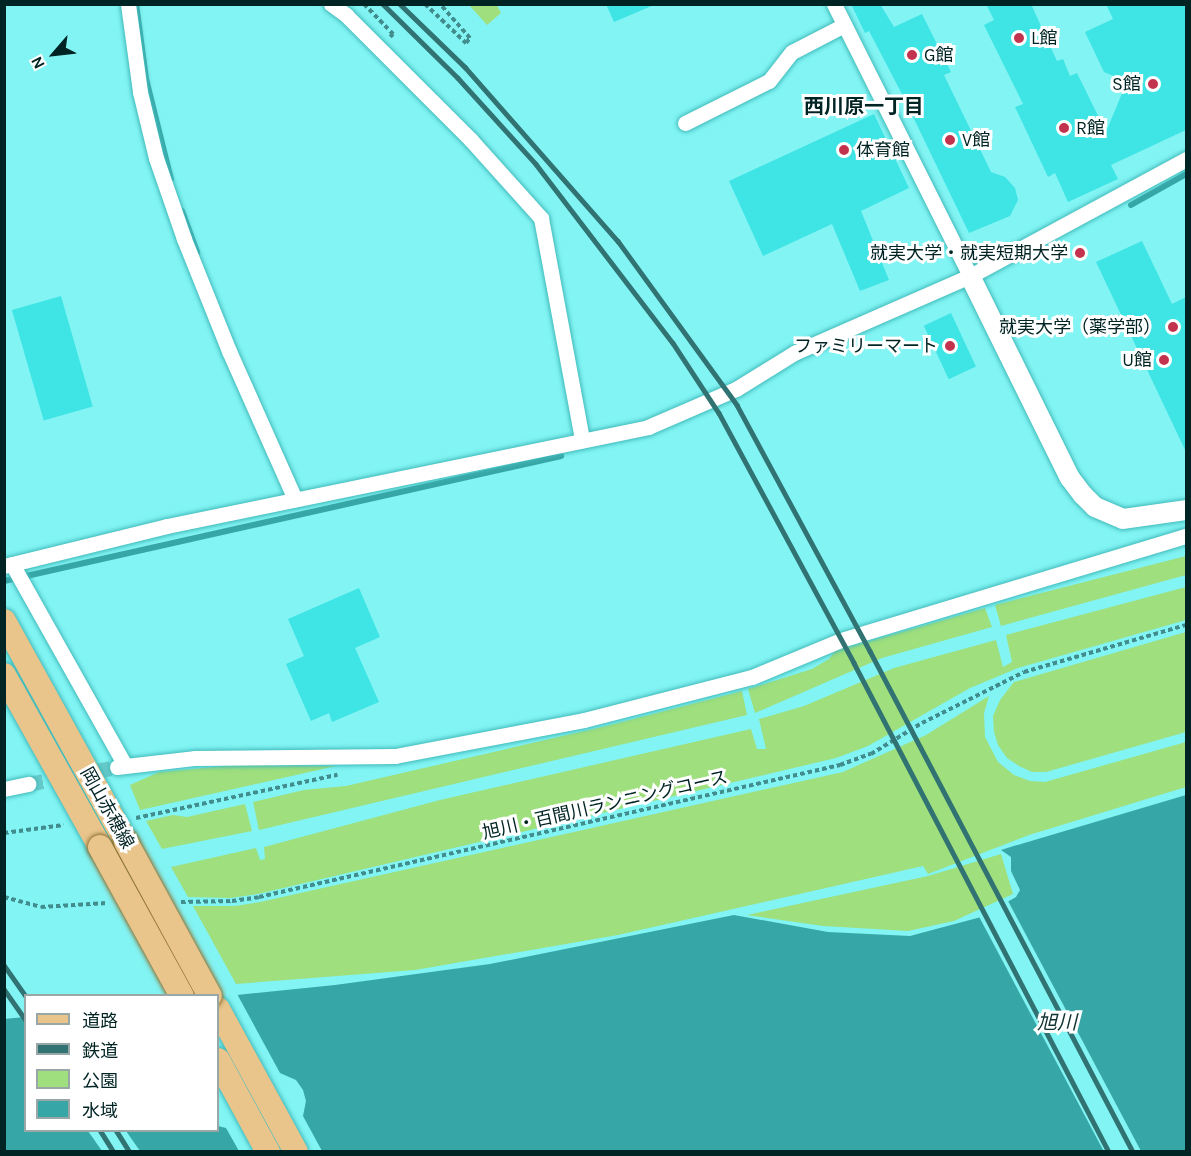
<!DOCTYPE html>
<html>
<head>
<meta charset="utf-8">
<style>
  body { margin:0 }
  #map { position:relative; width:1191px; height:1156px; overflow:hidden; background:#82f4f4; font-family:Karla,"Noto Sans JP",sans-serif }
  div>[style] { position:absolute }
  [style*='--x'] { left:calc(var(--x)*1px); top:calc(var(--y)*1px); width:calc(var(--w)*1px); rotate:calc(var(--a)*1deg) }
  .green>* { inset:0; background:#9fdf7d }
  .water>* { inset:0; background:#37a6a7 }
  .pier>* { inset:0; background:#82f4f4; transform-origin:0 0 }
  .stream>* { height:6px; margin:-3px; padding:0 3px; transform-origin:3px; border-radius:3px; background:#37a6a7 }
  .building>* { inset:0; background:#3fe4e5; transform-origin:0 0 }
  .minor-tunnel>* { height:15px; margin-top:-7.5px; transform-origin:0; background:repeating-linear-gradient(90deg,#68caca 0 15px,transparent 0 23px) }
  .path>* { height:4px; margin-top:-2px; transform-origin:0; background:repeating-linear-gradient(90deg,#418c8c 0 4.5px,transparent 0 7.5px) }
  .roads { filter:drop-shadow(0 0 2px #42baba) drop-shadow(0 0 2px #42baba) }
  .minor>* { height:15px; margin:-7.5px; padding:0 7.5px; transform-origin:7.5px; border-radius:7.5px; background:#fff }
  .tertiary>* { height:20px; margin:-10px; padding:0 10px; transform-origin:10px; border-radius:10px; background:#fff }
  .primary>* { height:24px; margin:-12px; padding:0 12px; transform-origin:12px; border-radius:12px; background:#e9c58c }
  .rail>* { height:4.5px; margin:-2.25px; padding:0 2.25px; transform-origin:2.25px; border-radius:2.25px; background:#317272 }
  .bridges { filter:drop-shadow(0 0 2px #8e7435) drop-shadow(0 0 2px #8e7435) }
  .primary-bridge>* { height:24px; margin:-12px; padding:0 12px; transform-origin:12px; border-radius:12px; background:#e9c58c }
  .dots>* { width:16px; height:16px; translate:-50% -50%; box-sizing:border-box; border:3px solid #fff; border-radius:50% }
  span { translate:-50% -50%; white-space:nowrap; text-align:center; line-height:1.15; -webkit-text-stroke:6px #fff; paint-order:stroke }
  .poi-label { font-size:18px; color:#002323 }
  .left { translate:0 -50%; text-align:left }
  .right { translate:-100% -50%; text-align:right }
  .street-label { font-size:18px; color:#002323 }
  .neighbourhood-label { font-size:20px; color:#002323; font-weight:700 }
  .water-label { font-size:20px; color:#103232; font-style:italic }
  .frame { position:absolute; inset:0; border:6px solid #002323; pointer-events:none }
  .legend { position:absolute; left:24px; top:994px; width:195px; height:138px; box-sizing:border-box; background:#fff; border:2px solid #99a7a7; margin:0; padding:8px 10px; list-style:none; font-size:18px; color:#002323 }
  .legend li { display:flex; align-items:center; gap:12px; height:30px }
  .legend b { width:30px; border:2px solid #99a7a7 }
  .north { position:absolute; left:24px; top:24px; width:60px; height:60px; -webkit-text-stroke:4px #fff; paint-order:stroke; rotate:242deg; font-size:16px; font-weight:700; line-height:24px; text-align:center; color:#002323 }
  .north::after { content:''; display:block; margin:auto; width:21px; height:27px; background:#002323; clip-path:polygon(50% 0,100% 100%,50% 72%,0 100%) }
</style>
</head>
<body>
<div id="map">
  <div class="green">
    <i style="clip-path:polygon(469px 5px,497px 5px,501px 13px,487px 25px)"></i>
    <i style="clip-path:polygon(1186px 556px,1186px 575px,1001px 626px,995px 605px)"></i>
    <i style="clip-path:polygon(1186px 587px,1186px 620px,1018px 668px,970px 688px,868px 746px,836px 758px,258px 894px,231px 898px,188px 897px,171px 867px,256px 848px,260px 860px,265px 859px,264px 847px,440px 800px,751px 729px,757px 749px,766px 749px,759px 719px,804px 706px,894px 668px,996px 640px,1003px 667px,1012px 662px,1006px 635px)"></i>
    <i style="clip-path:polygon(985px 608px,992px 627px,882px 658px,755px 713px,748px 689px,812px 669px,829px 659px,835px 651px)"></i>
    <i style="clip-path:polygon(1186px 632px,1186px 732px,1046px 772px,1032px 772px,1019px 766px,1007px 758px,998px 745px,994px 732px,993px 716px,1000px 700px,1014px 682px)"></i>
    <i style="clip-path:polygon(742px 691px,747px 715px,259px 830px,253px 802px,304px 790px,346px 786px,606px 726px)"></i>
    <i style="clip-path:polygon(989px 696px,984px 713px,985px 737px,998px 762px,1014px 775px,1030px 781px,1045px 782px,1186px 742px,1186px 787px,1029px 835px,928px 874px,923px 866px,618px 935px,415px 970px,236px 984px,193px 906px,235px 906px,260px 902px,843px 772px,926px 735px)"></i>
    <i style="clip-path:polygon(236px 765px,336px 766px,140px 810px,130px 785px,159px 772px)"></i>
    <i style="clip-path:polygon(245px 804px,252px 831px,162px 849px,146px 821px,173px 815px,187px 817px)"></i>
    <i style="clip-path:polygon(1001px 854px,1013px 894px,954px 921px,908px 931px,823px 926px,747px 915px,928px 876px)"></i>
  </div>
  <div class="water">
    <i style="clip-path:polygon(1186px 795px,1186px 1151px,5px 1151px,4px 1019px,25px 1017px,26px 1130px,218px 1130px,218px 997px,335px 985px,490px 964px,734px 915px,828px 932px,910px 936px,981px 917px,1016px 897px,1020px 890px,1011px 871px,1011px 857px,1001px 850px,1004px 849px)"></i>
  </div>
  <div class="pier">
    <i style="left:1007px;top:899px;width:285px;height:33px;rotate:62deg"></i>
    <i style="clip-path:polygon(236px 992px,280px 1073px,296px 1080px,303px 1090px,306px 1101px,303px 1116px,322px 1151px,239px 1151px,226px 1128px,218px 1126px,217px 994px)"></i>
    <i style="clip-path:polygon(88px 1131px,126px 1131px,140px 1151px,102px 1151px)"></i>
  </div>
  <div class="stream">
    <i style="--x:136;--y:4;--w:76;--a:82.4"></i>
    <i style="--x:146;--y:79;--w:103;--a:76"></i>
    <i style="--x:1131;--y:205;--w:63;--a:-29.4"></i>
    <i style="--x:182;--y:211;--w:44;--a:69.9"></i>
    <i style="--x:4;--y:581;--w:571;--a:-12.65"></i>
  </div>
  <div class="building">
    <i style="clip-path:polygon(606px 4px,656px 4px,614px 22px)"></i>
    <i style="clip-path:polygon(851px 4px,880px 4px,894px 27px,922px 14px,951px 72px,944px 75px,991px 172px,1005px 177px,1015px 188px,1018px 200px,1010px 216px,969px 233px,903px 96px,869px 31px,865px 33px)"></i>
    <i style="clip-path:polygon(986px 4px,1031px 4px,1057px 61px,1063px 59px,1070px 76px,1077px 73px,1106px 132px,1123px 91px,1116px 77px,1104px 72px,1085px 32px,1113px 19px,1106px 4px,1186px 4px,1186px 130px,1111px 165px,1118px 179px,1068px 202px,1055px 173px,1048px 177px,1015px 107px,1023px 104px,984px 25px,994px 20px)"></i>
    <i style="clip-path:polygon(874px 114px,909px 188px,861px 211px,889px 280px,860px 291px,832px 224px,763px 256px,729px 181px)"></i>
    <i style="clip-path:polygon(1142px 241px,1172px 304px,1186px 297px,1186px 452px,1096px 262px)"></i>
    <i style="left:61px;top:296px;width:115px;height:51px;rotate:74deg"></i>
    <i style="left:951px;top:313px;width:59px;height:30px;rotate:65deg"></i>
    <i style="clip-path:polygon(359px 588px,380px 637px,355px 648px,379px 702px,332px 722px,329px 713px,311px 721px,286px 664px,304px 656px,288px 619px)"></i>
  </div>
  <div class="minor-tunnel">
    <i style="--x:28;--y:784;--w:91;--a:-10.8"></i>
  </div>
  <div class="path">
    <i style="--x:364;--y:4;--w:42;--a:46"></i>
    <i style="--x:393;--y:34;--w:4;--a:135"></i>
    <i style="--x:425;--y:4;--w:57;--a:43.6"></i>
    <i style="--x:466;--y:43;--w:6;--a:-51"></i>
    <i style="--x:470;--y:38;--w:45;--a:-131.4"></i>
    <i style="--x:136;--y:818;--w:206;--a:-12.1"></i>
    <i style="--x:4;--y:833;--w:60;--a:-7.7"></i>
    <i style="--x:4;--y:897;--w:38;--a:15"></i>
    <i style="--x:41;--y:907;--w:66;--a:-3.5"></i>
    <i style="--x:181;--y:902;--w:51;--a:-1.1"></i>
    <i style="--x:232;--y:901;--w:27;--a:-8"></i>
    <i style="--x:259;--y:897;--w:596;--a:-12.8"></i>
    <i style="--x:840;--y:765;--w:33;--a:-20"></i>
    <i style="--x:871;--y:754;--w:60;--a:-31.3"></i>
    <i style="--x:922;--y:723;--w:114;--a:-26.6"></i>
    <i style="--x:1024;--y:672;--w:169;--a:-16.2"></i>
  </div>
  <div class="roads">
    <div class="minor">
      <i style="--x:128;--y:4;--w:89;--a:82.2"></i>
      <i style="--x:140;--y:92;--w:68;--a:76.4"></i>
      <i style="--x:156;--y:158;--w:86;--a:70.9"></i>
      <i style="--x:184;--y:239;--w:121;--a:68.1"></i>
      <i style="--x:229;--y:351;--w:162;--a:66"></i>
      <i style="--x:331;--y:4;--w:19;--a:36"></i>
      <i style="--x:346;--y:15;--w:177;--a:45"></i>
      <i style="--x:471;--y:140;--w:105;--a:48.1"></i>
      <i style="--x:541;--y:218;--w:226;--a:79.5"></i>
      <i style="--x:834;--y:4;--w:304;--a:63.4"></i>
      <i style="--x:685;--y:123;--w:94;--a:-26.6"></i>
      <i style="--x:769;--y:81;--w:37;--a:-52"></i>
      <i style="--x:792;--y:52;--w:59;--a:-27.4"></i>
      <i style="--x:12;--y:564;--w:231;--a:60.7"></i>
      <i style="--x:4;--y:566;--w:168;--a:-13.8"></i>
      <i style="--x:167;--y:526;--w:491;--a:-11.6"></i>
      <i style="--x:648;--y:427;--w:96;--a:-23.4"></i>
      <i style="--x:736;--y:389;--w:70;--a:-31.7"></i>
      <i style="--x:796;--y:352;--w:190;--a:-23.6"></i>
      <i style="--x:970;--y:276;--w:246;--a:-28.4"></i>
      <i style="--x:117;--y:767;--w:79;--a:-6.6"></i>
      <i style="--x:195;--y:758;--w:200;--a:-0.6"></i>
      <i style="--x:395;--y:756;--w:192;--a:-10.8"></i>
      <i style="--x:584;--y:720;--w:173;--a:-14.4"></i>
      <i style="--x:752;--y:677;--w:96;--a:-22.6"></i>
      <i style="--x:841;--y:640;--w:360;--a:-16.8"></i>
      <i style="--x:4;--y:789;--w:25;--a:-12"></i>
    </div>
    <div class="tertiary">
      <i style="--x:970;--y:276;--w:225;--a:63.7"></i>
      <i style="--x:1070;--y:478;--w:21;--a:53"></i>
      <i style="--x:1083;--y:495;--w:17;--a:45"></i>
      <i style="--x:1095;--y:507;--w:30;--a:23"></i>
      <i style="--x:1123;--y:519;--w:64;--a:-8.1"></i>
    </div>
    <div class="primary">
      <i style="--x:4;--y:621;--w:252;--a:61.1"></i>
      <i style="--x:4;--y:675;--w:197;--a:60.8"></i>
      <i style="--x:218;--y:1009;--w:163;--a:61.4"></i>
      <i style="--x:218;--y:1060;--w:105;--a:61.5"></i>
    </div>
  </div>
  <div class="rail">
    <i style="--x:383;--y:4;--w:105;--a:44.6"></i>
    <i style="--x:458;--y:78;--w:116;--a:47.8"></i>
    <i style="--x:536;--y:164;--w:225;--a:52.6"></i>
    <i style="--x:673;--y:343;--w:84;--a:56.7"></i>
    <i style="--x:719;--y:413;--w:284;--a:61.6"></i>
    <i style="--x:854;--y:663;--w:551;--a:62.46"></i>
    <i style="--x:400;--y:4;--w:91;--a:44.1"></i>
    <i style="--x:465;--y:67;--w:232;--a:48.7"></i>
    <i style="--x:618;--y:241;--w:203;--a:54"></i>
    <i style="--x:737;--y:405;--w:280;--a:61.6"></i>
    <i style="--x:870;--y:651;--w:566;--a:62.3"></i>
    <i style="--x:4;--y:965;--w:38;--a:55"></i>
    <i style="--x:4;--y:989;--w:38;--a:55"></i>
    <i style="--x:100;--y:1130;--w:26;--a:58"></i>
    <i style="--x:116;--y:1130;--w:26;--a:58"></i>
  </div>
  <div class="bridges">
    <div class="primary-bridge">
      <i style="--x:126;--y:842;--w:175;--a:61.4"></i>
      <i style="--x:100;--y:847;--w:170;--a:61.2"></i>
    </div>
  </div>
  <div class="dots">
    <i style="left:1019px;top:38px;background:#c3334d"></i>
    <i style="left:912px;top:55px;background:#c3334d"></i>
    <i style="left:1153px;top:84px;background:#c3334d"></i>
    <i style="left:1064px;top:128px;background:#c3334d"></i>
    <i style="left:950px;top:140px;background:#c3334d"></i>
    <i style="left:844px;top:150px;background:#c3334d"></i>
    <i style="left:1080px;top:253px;background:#c3334d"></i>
    <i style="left:1173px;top:327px;background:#c3334d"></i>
    <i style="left:950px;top:346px;background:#c3334d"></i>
    <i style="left:1164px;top:360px;background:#c3334d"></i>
  </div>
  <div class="poi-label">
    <span class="left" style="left:1031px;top:38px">L館</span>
    <span class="left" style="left:924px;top:55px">G館</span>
    <span class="right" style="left:1141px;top:84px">S館</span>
    <span class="left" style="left:1076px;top:128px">R館</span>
    <span class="left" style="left:962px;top:140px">V館</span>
    <span class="left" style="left:856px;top:150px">体育館</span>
    <span class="right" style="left:1068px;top:253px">就実大学・就実短期大学</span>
    <span class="right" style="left:1161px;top:327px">就実大学（薬学部）</span>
    <span class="right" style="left:938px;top:346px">ファミリーマート</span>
    <span class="right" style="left:1152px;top:360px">U館</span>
  </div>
  <div class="street-label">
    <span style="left:605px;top:805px;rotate:-13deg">旭川・百間川ランニングコース</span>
    <span style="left:107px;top:808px;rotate:61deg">岡山赤穂線</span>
  </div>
  <div class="neighbourhood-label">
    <span style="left:864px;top:106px">西川原一丁目</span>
  </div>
  <div class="water-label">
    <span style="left:1057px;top:1022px">旭川</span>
  </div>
  <div class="frame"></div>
  <ul class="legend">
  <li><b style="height:8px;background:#e9c58c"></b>道路</li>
  <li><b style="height:8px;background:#317272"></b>鉄道</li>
  <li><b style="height:16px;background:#9fdf7d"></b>公園</li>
  <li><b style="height:16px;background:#37a6a7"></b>水域</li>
  </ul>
  <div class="north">N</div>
</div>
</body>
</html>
